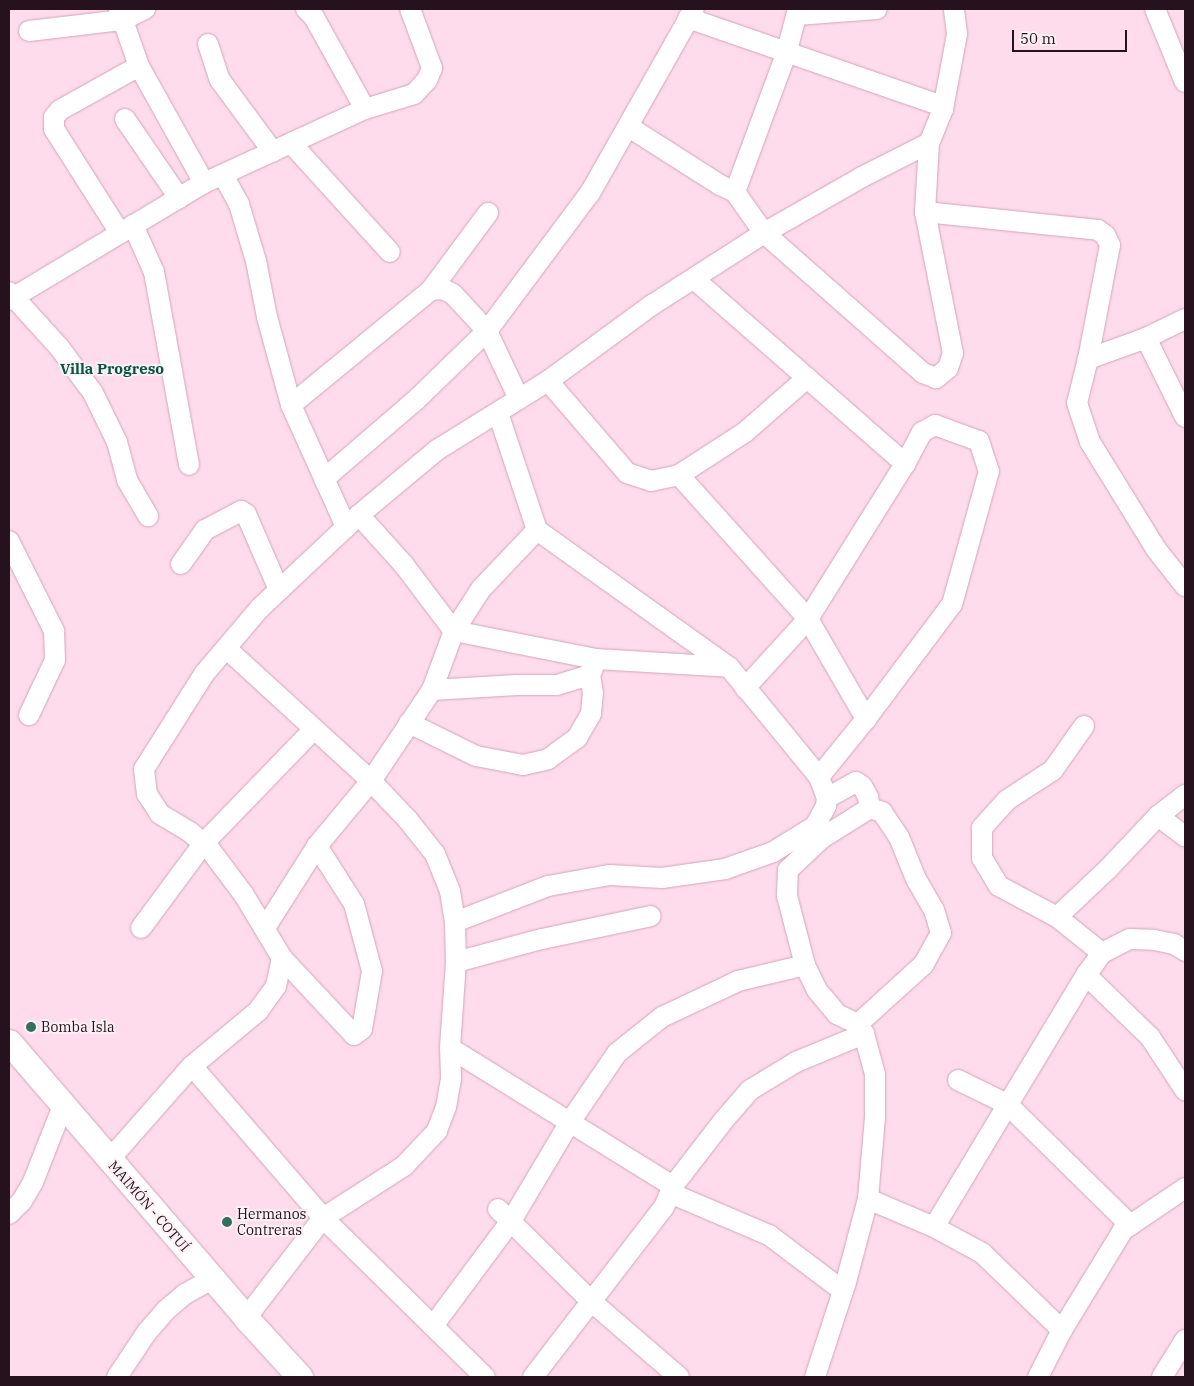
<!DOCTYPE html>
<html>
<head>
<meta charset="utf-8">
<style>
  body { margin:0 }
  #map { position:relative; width:1194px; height:1386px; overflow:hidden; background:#fedceb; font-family:"IBM Plex Serif",serif }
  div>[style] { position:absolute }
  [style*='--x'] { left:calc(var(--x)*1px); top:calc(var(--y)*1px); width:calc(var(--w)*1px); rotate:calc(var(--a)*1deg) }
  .roads { filter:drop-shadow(0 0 1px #d7a2bb) drop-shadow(0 0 1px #d7a2bb) }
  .minor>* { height:20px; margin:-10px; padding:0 10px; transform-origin:10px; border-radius:10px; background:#fff }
  .major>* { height:25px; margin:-12.5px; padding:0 12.5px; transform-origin:12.5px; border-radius:12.5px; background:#fff }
  .dots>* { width:14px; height:14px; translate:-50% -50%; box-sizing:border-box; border:2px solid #fcf0f5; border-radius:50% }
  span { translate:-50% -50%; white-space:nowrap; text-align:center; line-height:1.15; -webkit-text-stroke:4px #fcf0f5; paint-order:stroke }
  .poi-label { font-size:14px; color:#25121c }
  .left { translate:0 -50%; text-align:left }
  .street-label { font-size:14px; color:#25121c }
  .neighbourhood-label { font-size:15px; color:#035641; font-weight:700 }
  .frame { position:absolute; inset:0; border:10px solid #25121c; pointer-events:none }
  .scale { position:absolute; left:1012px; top:30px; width:115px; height:22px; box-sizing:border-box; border:2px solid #25121c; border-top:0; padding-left:6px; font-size:15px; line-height:18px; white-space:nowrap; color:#25121c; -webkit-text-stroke:4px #fcf0f5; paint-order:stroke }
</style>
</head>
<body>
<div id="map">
  <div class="roads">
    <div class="minor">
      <i style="--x:119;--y:9;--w:60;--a:70.7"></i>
      <i style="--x:139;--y:66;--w:134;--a:60.9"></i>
      <i style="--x:306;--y:9;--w:11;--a:45"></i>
      <i style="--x:314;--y:17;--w:105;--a:61"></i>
      <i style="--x:1155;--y:9;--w:79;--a:67.7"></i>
      <i style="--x:797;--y:15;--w:80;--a:-4.3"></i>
      <i style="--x:688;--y:18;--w:266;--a:19.1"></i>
      <i style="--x:939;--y:105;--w:6;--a:45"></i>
      <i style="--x:943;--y:109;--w:37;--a:112"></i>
      <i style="--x:929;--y:143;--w:69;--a:93.3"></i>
      <i style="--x:925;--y:212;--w:144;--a:78.8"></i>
      <i style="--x:953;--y:353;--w:16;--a:108"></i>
      <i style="--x:948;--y:368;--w:16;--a:140"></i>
      <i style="--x:936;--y:378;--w:14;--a:-159"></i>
      <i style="--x:923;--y:373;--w:212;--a:-138.6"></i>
      <i style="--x:764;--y:233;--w:50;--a:-125.3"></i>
      <i style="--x:29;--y:31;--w:95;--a:-6.7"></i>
      <i style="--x:123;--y:20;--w:25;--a:-27"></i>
      <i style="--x:208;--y:44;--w:38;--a:72"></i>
      <i style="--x:220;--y:80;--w:89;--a:53.6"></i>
      <i style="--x:943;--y:109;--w:76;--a:-79.4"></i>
      <i style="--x:957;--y:34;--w:25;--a:-97"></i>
      <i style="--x:125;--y:119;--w:96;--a:55.6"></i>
      <i style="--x:629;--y:127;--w:108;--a:32.5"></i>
      <i style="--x:720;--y:185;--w:17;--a:25"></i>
      <i style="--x:735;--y:192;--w:147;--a:-69.7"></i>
      <i style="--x:786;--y:54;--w:47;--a:-75.1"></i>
      <i style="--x:291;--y:143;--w:147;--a:47.8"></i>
      <i style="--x:223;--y:175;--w:33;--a:61"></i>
      <i style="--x:239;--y:204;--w:59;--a:73.4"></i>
      <i style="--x:256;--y:261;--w:57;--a:78.9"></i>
      <i style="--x:267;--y:317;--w:91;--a:74.7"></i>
      <i style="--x:291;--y:405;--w:134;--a:65.7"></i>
      <i style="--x:925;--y:212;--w:174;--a:5.9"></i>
      <i style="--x:1098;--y:230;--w:9;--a:36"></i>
      <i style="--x:1105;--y:235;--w:11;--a:63"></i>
      <i style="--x:1110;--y:245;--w:116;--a:100.9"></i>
      <i style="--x:133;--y:225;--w:51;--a:65.9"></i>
      <i style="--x:154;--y:272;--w:196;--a:79.7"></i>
      <i style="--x:120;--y:233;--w:123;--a:-122.4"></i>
      <i style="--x:54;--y:129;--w:12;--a:-90"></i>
      <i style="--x:54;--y:117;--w:9;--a:-49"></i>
      <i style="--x:60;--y:110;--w:90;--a:-29.1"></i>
      <i style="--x:694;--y:279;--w:281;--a:41.2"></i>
      <i style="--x:431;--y:290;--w:12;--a:-5"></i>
      <i style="--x:443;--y:289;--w:11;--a:27"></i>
      <i style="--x:453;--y:294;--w:50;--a:47.4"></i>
      <i style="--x:487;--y:331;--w:75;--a:64.8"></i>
      <i style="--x:9;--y:292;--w:74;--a:47.7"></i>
      <i style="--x:59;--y:347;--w:57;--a:53.5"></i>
      <i style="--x:93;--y:393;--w:55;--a:63.9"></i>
      <i style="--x:117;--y:442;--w:39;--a:75"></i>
      <i style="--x:127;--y:480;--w:42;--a:59.7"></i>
      <i style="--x:9;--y:300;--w:227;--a:-31"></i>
      <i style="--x:204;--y:183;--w:177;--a:-24.7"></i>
      <i style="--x:365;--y:109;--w:51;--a:-17"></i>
      <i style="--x:414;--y:94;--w:19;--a:-47"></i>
      <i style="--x:427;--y:80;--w:13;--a:-67"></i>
      <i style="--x:432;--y:68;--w:63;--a:-110.4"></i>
      <i style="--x:1185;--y:319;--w:43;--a:154"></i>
      <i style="--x:1146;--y:338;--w:62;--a:160.1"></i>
      <i style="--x:1088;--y:359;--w:45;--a:104"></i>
      <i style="--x:1077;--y:403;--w:41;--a:71.6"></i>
      <i style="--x:1090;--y:442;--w:126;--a:58.3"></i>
      <i style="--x:1156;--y:549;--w:47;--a:51.9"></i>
      <i style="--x:1146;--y:338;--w:88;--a:63.7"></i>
      <i style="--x:548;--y:381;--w:121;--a:49.3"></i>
      <i style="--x:627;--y:473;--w:25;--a:18"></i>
      <i style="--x:651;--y:481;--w:29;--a:-12"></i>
      <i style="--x:679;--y:475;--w:77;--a:-32.9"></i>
      <i style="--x:744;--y:433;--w:84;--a:-41.1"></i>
      <i style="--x:291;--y:405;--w:181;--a:-39.4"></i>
      <i style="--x:431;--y:290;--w:96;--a:-53.5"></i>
      <i style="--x:679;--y:475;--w:193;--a:48.1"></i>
      <i style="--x:808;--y:619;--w:116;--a:59.9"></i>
      <i style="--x:324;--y:479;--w:121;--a:-40.7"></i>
      <i style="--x:416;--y:400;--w:99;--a:-44.2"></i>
      <i style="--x:487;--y:331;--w:172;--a:-53.3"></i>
      <i style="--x:590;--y:193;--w:211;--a:-60.5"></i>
      <i style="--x:359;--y:515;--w:67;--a:48"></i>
      <i style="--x:404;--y:565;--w:83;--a:52.9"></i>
      <i style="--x:454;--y:631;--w:145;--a:11.2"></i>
      <i style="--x:596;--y:659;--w:133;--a:3.4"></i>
      <i style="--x:9;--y:541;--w:101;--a:63.4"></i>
      <i style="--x:54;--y:631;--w:29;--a:88"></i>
      <i style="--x:55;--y:660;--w:61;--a:115.3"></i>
      <i style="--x:181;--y:564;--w:42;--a:-54.8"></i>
      <i style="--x:205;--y:530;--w:41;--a:-27.8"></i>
      <i style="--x:241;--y:511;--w:6;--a:31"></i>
      <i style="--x:246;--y:514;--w:83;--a:66.5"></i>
      <i style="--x:227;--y:649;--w:195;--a:42.5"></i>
      <i style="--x:371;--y:781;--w:54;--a:46.5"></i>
      <i style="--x:408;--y:820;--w:43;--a:51.5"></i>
      <i style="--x:435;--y:854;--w:40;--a:68"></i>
      <i style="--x:450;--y:891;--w:31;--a:81"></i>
      <i style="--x:455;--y:922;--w:40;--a:88.6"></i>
      <i style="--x:456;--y:962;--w:86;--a:94"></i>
      <i style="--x:450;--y:1048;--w:31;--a:88"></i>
      <i style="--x:451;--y:1079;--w:28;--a:100"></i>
      <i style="--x:446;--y:1107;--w:26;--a:111"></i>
      <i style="--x:437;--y:1131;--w:48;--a:133.3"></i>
      <i style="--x:404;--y:1166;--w:96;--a:147.3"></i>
      <i style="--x:323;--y:1218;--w:126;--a:127.6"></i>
      <i style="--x:745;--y:688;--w:93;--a:-47.6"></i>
      <i style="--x:808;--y:619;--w:183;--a:-58"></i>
      <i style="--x:905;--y:464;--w:36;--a:-62"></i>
      <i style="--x:922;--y:432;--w:15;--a:-28"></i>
      <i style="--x:935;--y:425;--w:47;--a:20"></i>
      <i style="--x:979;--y:441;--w:32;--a:72"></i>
      <i style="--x:989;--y:471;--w:138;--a:105.5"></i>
      <i style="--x:952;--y:604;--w:144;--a:126.8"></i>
      <i style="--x:866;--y:719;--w:75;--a:129"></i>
      <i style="--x:432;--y:690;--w:85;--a:-3.4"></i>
      <i style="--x:517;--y:685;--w:40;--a:0"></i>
      <i style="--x:557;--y:685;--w:34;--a:-17"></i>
      <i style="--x:590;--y:675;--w:13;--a:-67"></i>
      <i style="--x:409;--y:723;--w:75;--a:26.2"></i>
      <i style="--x:476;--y:756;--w:48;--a:10.8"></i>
      <i style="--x:523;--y:765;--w:26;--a:-13"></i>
      <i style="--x:548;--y:759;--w:36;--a:-36"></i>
      <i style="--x:577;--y:738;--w:28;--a:-60"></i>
      <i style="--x:591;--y:714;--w:21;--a:-85"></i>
      <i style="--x:593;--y:693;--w:18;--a:-99"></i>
      <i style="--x:1084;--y:726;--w:54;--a:125.2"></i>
      <i style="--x:1053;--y:770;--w:55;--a:146.9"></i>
      <i style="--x:1007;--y:800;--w:38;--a:132"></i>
      <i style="--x:982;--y:828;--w:30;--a:90"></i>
      <i style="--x:982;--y:858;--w:33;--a:59"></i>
      <i style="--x:999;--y:886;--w:66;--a:28.1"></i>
      <i style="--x:1057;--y:917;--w:58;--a:38.7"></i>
      <i style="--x:827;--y:798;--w:33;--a:-29"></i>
      <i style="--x:856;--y:782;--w:7;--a:34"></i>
      <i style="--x:862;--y:786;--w:13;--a:61"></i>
      <i style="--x:868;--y:797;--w:11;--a:80"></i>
      <i style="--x:1158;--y:816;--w:34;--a:37"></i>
      <i style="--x:1057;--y:917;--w:70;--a:-43.3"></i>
      <i style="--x:1108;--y:869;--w:73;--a:-46.7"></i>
      <i style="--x:1158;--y:816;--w:34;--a:-38"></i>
      <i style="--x:455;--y:922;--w:100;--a:-21.2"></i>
      <i style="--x:548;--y:886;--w:63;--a:-10.1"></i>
      <i style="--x:610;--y:875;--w:52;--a:3.3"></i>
      <i style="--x:662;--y:878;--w:64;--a:-8.1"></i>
      <i style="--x:725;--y:869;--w:51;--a:-19.5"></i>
      <i style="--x:773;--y:852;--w:49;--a:-31.8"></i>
      <i style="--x:815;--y:826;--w:23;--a:-61"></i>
      <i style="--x:826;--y:806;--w:8;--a:-83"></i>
      <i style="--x:827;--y:798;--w:22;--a:-111"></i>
      <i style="--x:819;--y:777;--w:142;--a:-129.3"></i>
      <i style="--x:729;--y:667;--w:236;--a:-144.5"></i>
      <i style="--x:141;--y:928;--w:106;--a:-53.5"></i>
      <i style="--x:204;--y:843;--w:158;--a:-46"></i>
      <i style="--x:265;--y:928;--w:97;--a:-57.6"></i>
      <i style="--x:317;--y:846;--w:85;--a:-50.3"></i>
      <i style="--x:371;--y:781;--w:110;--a:-56.2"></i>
      <i style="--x:432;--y:690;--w:63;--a:-69.6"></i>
      <i style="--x:454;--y:631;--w:50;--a:-57.3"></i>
      <i style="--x:481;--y:589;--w:81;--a:-46.5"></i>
      <i style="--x:537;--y:530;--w:123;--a:-108.4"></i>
      <i style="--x:282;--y:958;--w:105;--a:46.9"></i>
      <i style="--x:354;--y:1035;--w:10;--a:-37"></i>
      <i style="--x:362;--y:1029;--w:59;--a:-80.2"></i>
      <i style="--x:372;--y:971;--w:69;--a:-105"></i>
      <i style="--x:354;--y:904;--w:69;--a:-122.5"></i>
      <i style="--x:456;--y:962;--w:89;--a:-15"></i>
      <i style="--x:542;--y:939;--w:111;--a:-11.9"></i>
      <i style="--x:1086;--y:975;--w:89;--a:44.1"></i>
      <i style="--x:1150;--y:1037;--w:64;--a:56.6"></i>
      <i style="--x:450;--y:1048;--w:262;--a:31.8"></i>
      <i style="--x:192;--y:1066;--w:201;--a:49.2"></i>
      <i style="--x:323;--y:1218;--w:227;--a:44.5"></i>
      <i style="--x:958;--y:1080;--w:55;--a:26.1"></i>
      <i style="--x:1007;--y:1104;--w:173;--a:44.5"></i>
      <i style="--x:109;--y:1160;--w:125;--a:-48.6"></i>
      <i style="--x:192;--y:1066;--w:86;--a:-39.8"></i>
      <i style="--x:258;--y:1011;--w:31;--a:-54"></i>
      <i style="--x:276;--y:986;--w:29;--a:-78"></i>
      <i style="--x:282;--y:958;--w:74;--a:-121.1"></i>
      <i style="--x:244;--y:895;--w:59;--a:-126.7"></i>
      <i style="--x:209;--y:848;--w:25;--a:-140"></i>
      <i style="--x:190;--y:832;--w:35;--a:-149"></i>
      <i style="--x:160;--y:814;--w:24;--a:-123"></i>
      <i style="--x:147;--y:794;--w:25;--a:-97"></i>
      <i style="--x:144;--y:769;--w:112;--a:-57.7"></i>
      <i style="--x:204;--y:674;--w:87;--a:-49.7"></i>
      <i style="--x:260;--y:608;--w:136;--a:-43.2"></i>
      <i style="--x:359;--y:515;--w:102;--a:-39.8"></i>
      <i style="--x:437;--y:450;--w:131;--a:-31.9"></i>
      <i style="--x:548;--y:381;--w:129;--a:-36.2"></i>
      <i style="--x:652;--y:305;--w:133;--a:-32.7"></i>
      <i style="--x:764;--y:233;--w:113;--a:-29.7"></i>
      <i style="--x:862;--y:177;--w:75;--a:-26.9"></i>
      <i style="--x:670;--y:1193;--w:108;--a:23"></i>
      <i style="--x:769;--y:1235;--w:93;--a:37.1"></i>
      <i style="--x:868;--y:1199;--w:72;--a:23"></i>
      <i style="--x:934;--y:1227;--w:55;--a:28.4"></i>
      <i style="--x:982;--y:1253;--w:111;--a:43.9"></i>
      <i style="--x:498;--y:1209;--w:132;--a:44.7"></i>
      <i style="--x:592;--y:1302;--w:115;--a:40.8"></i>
      <i style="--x:9;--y:1214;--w:18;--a:-45"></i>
      <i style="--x:22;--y:1201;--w:22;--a:-60"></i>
      <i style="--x:33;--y:1182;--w:82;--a:-68.5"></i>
      <i style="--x:934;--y:1227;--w:294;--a:-58.9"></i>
      <i style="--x:1086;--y:975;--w:27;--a:-54"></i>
      <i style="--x:1102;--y:953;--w:31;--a:-27"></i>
      <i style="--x:1130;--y:939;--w:24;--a:2"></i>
      <i style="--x:1154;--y:940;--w:20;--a:11"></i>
      <i style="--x:1174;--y:944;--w:13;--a:32"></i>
      <i style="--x:433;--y:1326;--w:131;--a:-53.4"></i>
      <i style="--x:511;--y:1221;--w:115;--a:-59.2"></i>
      <i style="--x:570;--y:1122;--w:83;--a:-55.7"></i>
      <i style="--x:617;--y:1053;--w:58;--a:-38.7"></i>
      <i style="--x:662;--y:1017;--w:84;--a:-25.3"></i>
      <i style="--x:738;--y:981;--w:69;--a:-13.4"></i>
      <i style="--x:117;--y:1377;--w:54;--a:-56.3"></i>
      <i style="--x:147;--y:1332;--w:29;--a:-49"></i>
      <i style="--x:166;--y:1310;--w:25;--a:-40"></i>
      <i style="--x:185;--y:1294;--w:31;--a:-29"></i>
      <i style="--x:533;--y:1377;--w:215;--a:-52.4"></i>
      <i style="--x:664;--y:1207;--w:23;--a:-67"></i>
      <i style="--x:673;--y:1186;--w:82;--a:-52.4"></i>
      <i style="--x:723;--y:1121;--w:41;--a:-48.9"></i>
      <i style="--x:750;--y:1090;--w:54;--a:-31.3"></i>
      <i style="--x:796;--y:1062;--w:74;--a:-22.4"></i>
      <i style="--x:815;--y:1377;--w:100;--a:-71.9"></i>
      <i style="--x:846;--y:1282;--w:86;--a:-75.2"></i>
      <i style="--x:868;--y:1199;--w:82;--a:-85.1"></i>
      <i style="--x:875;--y:1117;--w:43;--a:-90"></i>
      <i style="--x:875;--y:1074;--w:41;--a:-105.4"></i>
      <i style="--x:864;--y:1034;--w:12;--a:-121"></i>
      <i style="--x:858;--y:1024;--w:23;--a:-155"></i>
      <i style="--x:837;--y:1014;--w:31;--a:-130"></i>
      <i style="--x:817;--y:990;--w:28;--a:-116"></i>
      <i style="--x:805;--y:965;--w:71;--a:-104.6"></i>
      <i style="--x:787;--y:896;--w:26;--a:-88"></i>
      <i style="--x:788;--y:870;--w:47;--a:-43.3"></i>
      <i style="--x:822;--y:838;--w:57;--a:-32"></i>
      <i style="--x:870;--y:808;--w:13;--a:18"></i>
      <i style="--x:882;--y:812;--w:30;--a:56"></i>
      <i style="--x:899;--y:837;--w:45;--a:68"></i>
      <i style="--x:916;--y:879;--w:36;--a:60"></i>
      <i style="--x:934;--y:910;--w:24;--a:73"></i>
      <i style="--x:941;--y:933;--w:37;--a:119"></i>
      <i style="--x:923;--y:965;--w:88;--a:137.8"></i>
      <i style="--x:1038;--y:1377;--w:53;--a:-62.9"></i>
      <i style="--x:1062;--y:1330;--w:117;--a:-58.6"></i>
      <i style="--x:1123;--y:1230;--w:75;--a:-34.1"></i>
      <i style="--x:1162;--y:1377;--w:44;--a:-58.1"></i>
    </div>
    <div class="major">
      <i style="--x:9;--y:1042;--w:364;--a:49.3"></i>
      <i style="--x:246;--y:1318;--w:80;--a:47.5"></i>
    </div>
  </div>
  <div class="dots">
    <i style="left:31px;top:1027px;background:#33705b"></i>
    <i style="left:227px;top:1222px;background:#33705b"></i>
  </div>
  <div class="poi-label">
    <span class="left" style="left:41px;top:1027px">Bomba Isla</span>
    <span class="left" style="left:237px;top:1222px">Hermanos<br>Contreras</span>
  </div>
  <div class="street-label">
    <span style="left:149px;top:1206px;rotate:49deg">MAIMÓN - COTUÍ</span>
  </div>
  <div class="neighbourhood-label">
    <span style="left:112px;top:369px">Villa Progreso</span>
  </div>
  <div class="frame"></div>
  <div class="scale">50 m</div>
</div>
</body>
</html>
